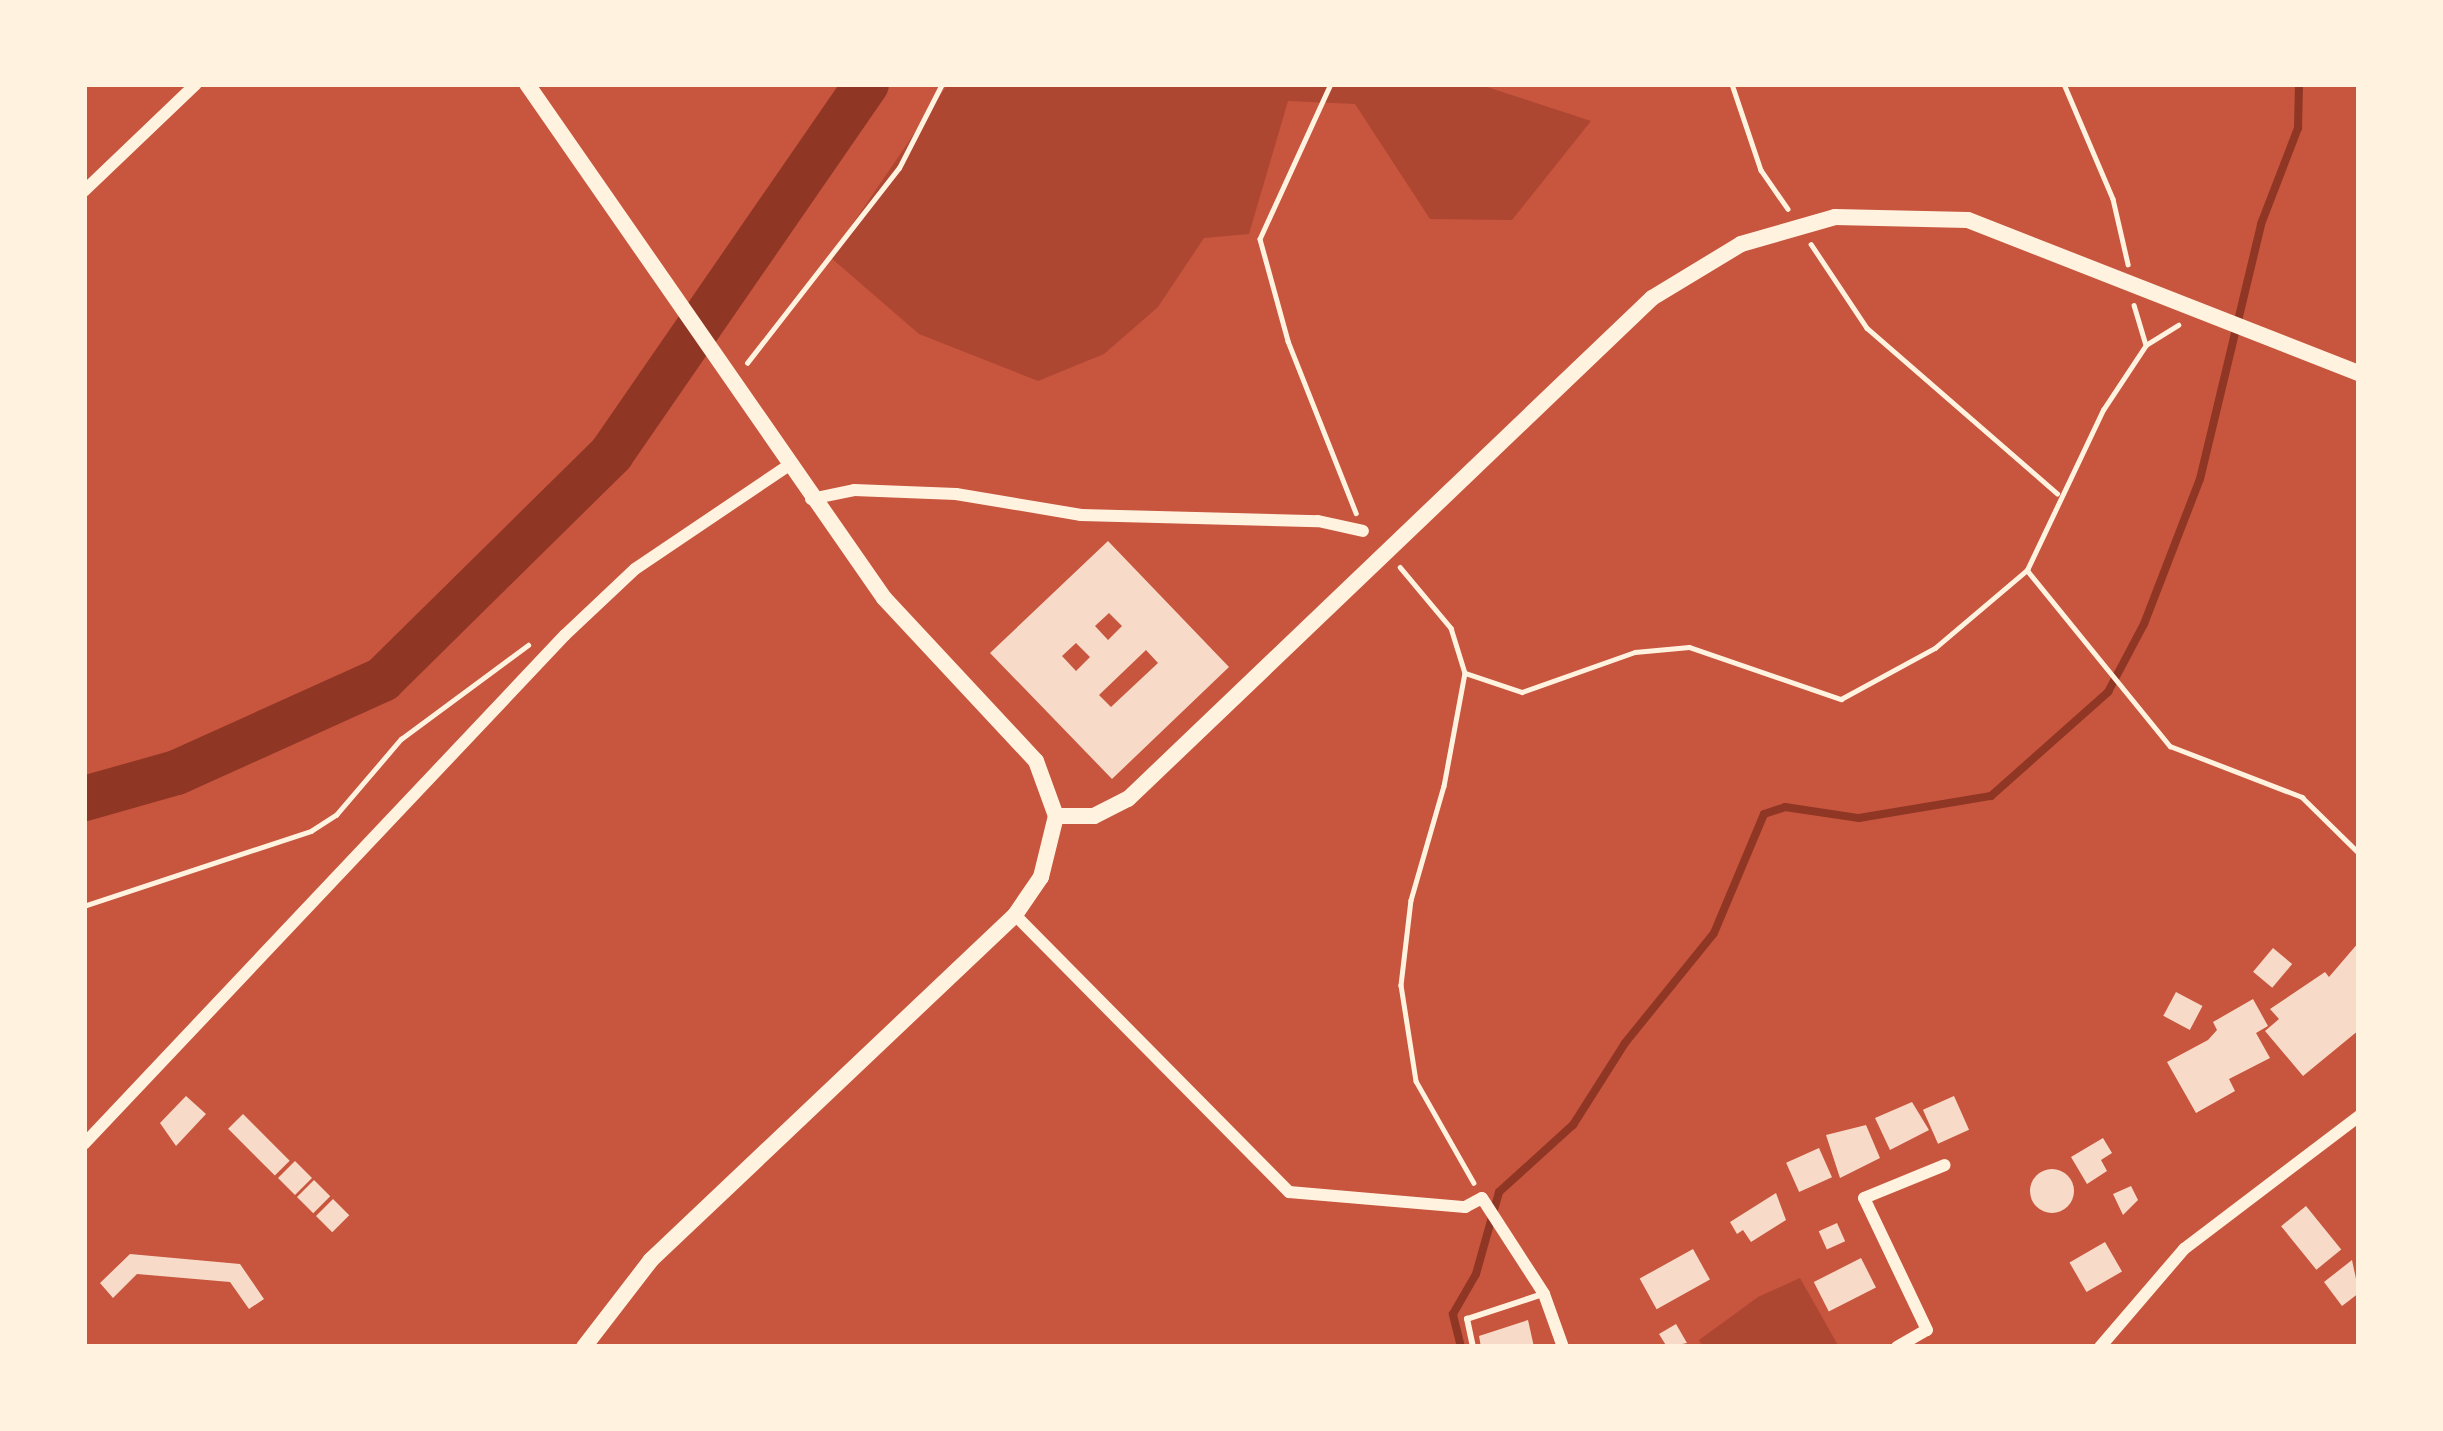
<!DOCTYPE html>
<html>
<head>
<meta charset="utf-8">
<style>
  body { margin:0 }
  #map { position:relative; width:2443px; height:1431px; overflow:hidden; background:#c8553d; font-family:"Work Sans",sans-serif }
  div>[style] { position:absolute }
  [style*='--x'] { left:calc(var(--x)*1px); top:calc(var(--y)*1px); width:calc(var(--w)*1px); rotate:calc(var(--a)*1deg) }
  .green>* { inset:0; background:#ae4732 }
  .stream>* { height:8px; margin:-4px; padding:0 4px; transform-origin:4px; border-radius:4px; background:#8f3625 }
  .river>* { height:45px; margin:-22.5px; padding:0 22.5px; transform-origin:22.5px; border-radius:22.5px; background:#8f3625 }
  .building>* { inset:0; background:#f7dbc8; transform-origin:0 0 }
  .round { border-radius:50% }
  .path>* { height:4.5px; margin:-2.25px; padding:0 2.25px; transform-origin:2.25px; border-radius:2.25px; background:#fff3e0 }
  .service>* { height:6px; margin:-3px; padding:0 3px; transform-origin:3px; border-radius:3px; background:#fff3e0 }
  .minor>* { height:12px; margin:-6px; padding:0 6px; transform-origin:6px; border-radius:6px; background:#fff3e0 }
  .tertiary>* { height:16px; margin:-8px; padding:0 8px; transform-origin:8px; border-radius:8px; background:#fff3e0 }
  span { translate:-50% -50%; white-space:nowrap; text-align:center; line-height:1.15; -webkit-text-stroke:9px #fff3e0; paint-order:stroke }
  .frame { position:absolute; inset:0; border:87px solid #fff3e0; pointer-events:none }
</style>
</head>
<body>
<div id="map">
  <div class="green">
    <i style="clip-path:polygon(948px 84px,1478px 84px,1591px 121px,1512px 220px,1430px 219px,1355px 104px,1288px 101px,1249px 234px,1204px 238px,1158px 307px,1104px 354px,1038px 381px,919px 334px,830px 257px)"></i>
    <i style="clip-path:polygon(1800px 1278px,1839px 1347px,1703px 1347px,1699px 1340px,1758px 1297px)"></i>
  </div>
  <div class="stream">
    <i style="--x:1461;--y:1347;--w:34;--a:-104"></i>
    <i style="--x:1453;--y:1314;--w:46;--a:-60.1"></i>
    <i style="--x:1476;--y:1274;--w:85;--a:-74.3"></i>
    <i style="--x:1499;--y:1192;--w:100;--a:-42.2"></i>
    <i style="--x:1573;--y:1125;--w:97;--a:-57.6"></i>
    <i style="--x:1625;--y:1043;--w:141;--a:-51"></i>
    <i style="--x:1714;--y:933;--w:129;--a:-67.2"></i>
    <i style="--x:1764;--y:814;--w:22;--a:-18"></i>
    <i style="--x:1785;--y:807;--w:75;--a:8.5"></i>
    <i style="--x:1859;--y:818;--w:134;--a:-9.5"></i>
    <i style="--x:1991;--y:796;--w:157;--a:-41.6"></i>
    <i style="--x:2108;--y:692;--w:77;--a:-62.1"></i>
    <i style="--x:2144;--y:624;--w:155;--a:-68.9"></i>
    <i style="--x:2200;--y:479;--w:262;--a:-76.5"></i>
    <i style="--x:2261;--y:224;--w:103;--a:-68.9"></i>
    <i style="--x:2298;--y:128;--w:44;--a:-88.7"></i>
  </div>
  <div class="river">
    <i style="--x:84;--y:798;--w:96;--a:-15.8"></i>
    <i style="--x:176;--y:772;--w:226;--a:-24.3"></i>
    <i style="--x:382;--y:679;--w:322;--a:-44.6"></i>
    <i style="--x:611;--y:453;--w:449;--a:-55.4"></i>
  </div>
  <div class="building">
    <i style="clip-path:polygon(evenodd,1108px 541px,1229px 667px,1112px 779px,990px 653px,1108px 541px,1109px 613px,1122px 626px,1108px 640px,1095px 626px,1109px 613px,1108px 541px,1076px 643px,1090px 657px,1076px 671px,1062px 656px,1076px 643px,1108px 541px,1146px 650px,1158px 663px,1111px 707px,1099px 695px,1146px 650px)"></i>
    <i style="clip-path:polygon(2359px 942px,2359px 1030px,2303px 1076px,2265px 1031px,2279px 1019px,2270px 1009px,2325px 972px,2329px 977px)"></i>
    <i style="left:2273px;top:948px;width:25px;height:31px;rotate:40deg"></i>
    <i style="left:2176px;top:992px;width:30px;height:27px;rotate:28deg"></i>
    <i style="clip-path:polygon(2253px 999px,2268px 1026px,2256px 1033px,2270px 1058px,2229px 1079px,2235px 1091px,2196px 1113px,2167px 1062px,2208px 1040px,2217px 1030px,2213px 1022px)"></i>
    <i style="clip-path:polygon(186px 1096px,206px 1114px,176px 1146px,160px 1123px)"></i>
    <i style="left:1954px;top:1096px;width:37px;height:34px;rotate:66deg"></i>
    <i style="clip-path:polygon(1912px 1102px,1929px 1130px,1890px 1150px,1875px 1118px)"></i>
    <i style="left:243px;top:1114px;width:66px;height:21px;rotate:45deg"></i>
    <i style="clip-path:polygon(1866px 1125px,1880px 1158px,1840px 1178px,1826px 1135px)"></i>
    <i style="clip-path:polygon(2103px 1138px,2112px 1153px,2101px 1160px,2107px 1171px,2087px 1184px,2071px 1157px)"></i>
    <i style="left:1819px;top:1148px;width:32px;height:36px;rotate:66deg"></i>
    <i style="left:295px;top:1161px;width:24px;height:24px;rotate:45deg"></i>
    <i class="round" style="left:2030px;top:1169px;width:44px;height:44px"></i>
    <i style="left:314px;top:1180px;width:23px;height:24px;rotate:45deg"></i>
    <i style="clip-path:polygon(2131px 1186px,2138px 1200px,2123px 1215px,2113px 1194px)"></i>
    <i style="clip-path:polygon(1776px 1193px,1786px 1220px,1751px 1242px,1743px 1230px,1737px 1234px,1730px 1222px)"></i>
    <i style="left:333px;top:1199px;width:23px;height:24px;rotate:45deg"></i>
    <i style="left:2306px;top:1206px;width:56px;height:32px;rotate:51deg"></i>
    <i style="left:1837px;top:1223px;width:20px;height:20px;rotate:66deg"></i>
    <i style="left:2105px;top:1242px;width:34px;height:41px;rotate:60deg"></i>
    <i style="left:1693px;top:1249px;width:35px;height:61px;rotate:61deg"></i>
    <i style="clip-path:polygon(130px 1254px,240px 1264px,264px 1299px,249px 1309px,230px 1282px,137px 1274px,113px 1298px,100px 1283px)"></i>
    <i style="left:1861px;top:1258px;width:33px;height:53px;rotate:63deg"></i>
    <i style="clip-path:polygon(2352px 1260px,2359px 1293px,2342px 1306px,2324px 1282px)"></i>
    <i style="clip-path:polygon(1528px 1320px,1534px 1347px,1481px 1347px,1479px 1336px)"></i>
    <i style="clip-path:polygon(1676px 1324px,1687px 1343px,1667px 1347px,1659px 1334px)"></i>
  </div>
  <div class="path">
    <i style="--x:1331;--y:84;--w:170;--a:114.6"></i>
    <i style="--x:1260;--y:239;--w:106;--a:74.6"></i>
    <i style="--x:1288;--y:341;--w:185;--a:68.4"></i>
    <i style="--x:1732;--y:84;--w:91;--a:71.4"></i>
    <i style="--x:1761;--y:170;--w:47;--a:55.3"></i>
    <i style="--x:2064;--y:84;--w:125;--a:66.9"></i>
    <i style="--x:2113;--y:199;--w:67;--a:77"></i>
    <i style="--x:1811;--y:244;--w:101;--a:56.3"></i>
    <i style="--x:1867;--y:328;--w:252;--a:41"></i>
    <i style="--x:2134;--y:305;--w:42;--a:73.3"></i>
    <i style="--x:747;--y:363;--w:247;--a:-52.1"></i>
    <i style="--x:899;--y:168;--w:94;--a:-62.9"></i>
    <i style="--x:1400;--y:567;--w:80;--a:50.1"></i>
    <i style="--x:1451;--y:628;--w:47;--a:72.7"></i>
    <i style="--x:1465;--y:673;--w:115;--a:100.5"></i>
    <i style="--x:1444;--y:786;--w:119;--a:106.1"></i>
    <i style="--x:1411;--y:900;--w:86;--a:96.7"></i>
    <i style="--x:1401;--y:985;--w:97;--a:81.1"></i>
    <i style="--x:1416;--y:1081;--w:117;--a:60.4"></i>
    <i style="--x:2027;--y:570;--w:227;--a:50.9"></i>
    <i style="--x:2170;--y:746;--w:142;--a:21.1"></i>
    <i style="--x:2302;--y:797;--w:80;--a:44.5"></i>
    <i style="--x:1465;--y:673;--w:60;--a:18.4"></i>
    <i style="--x:1522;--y:692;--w:120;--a:-19.5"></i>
    <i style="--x:1635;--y:652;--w:54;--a:-5.3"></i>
    <i style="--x:1689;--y:647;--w:161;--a:18.9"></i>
    <i style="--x:1841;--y:699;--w:107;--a:-28.5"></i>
    <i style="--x:1935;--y:648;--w:121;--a:-40.3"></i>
    <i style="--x:2027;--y:570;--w:177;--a:-64.6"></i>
    <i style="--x:2103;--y:410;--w:78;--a:-56.5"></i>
    <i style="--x:2146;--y:345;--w:38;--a:-32"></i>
    <i style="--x:84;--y:906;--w:239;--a:-18.3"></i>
    <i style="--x:311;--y:831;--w:30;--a:-33"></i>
    <i style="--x:336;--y:815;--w:100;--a:-49.5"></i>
    <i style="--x:401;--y:739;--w:158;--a:-36.5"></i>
  </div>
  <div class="service">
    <i style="--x:1473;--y:1347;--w:29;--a:-102"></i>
    <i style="--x:1467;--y:1319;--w:77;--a:-18.2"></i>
  </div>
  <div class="minor">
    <i style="--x:84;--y:191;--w:155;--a:-43.7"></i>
    <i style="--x:811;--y:499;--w:44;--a:-11.8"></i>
    <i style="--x:854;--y:490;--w:102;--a:2.2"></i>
    <i style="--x:956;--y:494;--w:127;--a:9.5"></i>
    <i style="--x:1081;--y:515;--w:237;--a:1.5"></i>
    <i style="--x:1318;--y:521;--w:46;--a:12.5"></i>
    <i style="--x:1015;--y:915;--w:390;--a:45.3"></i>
    <i style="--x:1289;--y:1192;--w:177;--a:4.9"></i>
    <i style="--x:1465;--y:1207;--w:19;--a:-28"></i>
    <i style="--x:1482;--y:1198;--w:114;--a:57.1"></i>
    <i style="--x:1544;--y:1294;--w:56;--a:70.3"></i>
    <i style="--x:84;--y:1144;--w:700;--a:-46.62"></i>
    <i style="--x:565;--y:635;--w:96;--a:-43.3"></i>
    <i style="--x:635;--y:569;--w:182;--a:-34"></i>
    <i style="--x:1897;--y:1347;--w:34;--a:-30"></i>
    <i style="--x:1927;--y:1330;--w:146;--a:-115.5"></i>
    <i style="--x:1864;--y:1198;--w:87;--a:-22.2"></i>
    <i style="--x:2100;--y:1347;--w:129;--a:-49.4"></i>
    <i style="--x:2184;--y:1249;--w:220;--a:-37.2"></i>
  </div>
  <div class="tertiary">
    <i style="--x:527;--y:84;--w:626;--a:55.22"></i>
    <i style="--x:884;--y:598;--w:223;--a:47"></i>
    <i style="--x:1036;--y:761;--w:59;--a:70"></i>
    <i style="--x:1056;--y:816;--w:63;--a:103.8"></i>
    <i style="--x:1041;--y:877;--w:46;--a:124.4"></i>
    <i style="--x:1015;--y:915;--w:502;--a:136.54"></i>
    <i style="--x:651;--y:1260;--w:110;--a:127.6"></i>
    <i style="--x:1056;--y:816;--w:38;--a:0"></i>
    <i style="--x:1094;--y:816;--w:38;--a:-27"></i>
    <i style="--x:1128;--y:799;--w:725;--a:-43.71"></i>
    <i style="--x:1652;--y:298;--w:104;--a:-31.2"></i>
    <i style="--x:1741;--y:244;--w:98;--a:-16"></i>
    <i style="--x:1835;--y:217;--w:133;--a:1.3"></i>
    <i style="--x:1968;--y:220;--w:420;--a:21.4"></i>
  </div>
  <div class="frame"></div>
</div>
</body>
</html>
